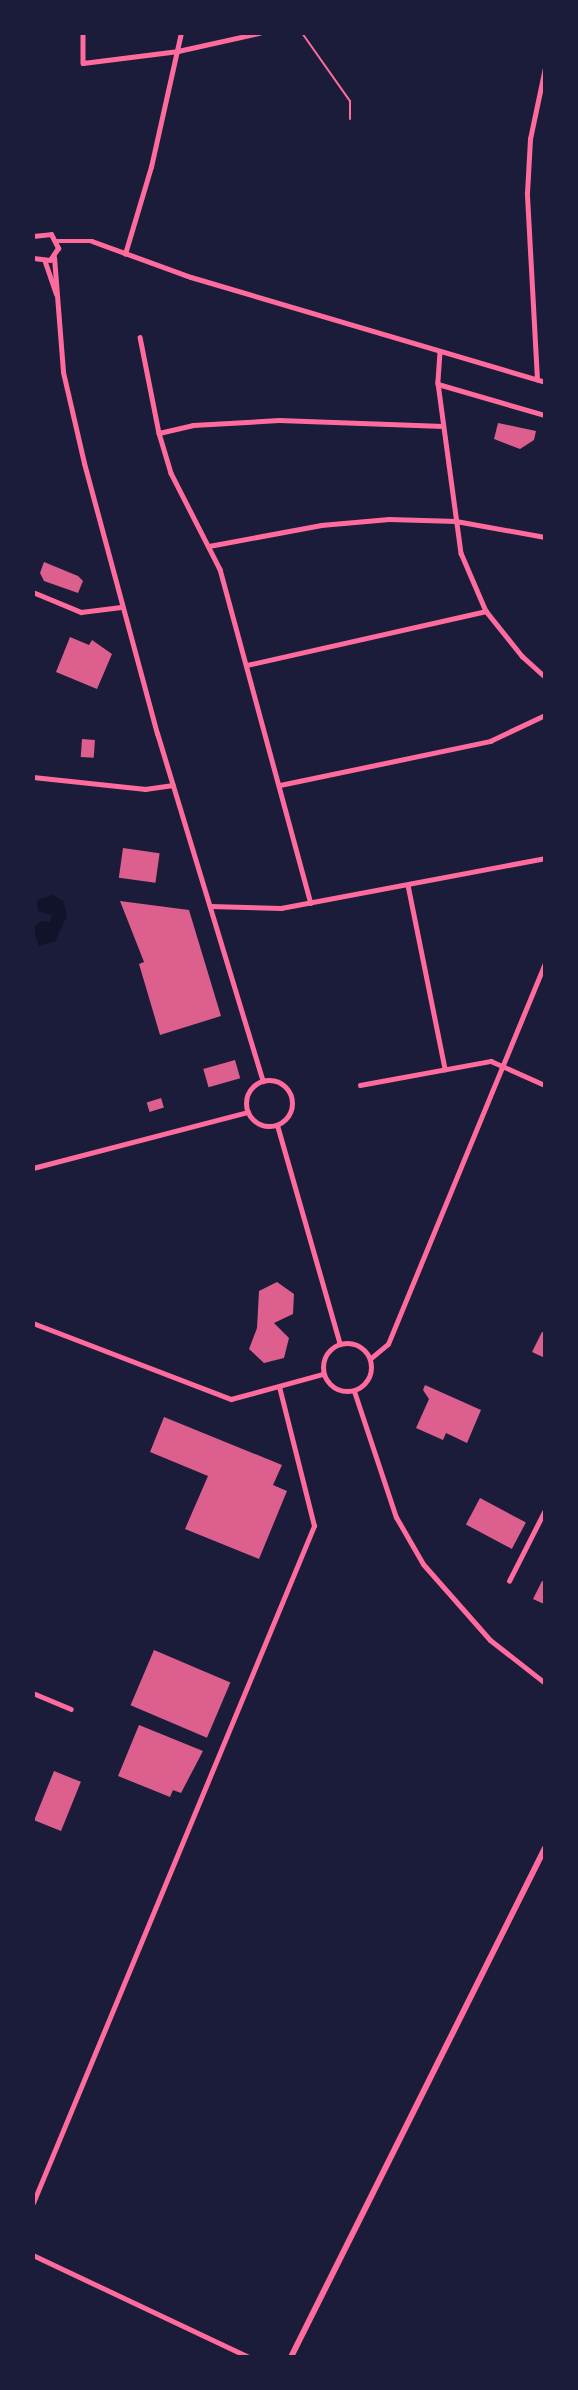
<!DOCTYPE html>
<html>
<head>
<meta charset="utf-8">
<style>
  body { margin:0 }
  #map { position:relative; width:578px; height:2390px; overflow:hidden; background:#1b1b3a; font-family:Lora,serif }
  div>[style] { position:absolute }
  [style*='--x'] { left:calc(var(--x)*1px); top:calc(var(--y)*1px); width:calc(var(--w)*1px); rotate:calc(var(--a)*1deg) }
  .water>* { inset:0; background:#12122b }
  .building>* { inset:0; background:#dd5f8e; transform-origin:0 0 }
  .service>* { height:2px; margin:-1px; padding:0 1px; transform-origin:1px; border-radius:1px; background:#ff6b9d }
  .minor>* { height:4.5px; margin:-2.25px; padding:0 2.25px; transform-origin:2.25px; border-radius:2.25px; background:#ff6b9d }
  .tertiary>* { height:5px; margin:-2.5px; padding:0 2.5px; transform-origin:2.5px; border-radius:2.5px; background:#ff6b9d }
  .tertiary>.ring { margin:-2.5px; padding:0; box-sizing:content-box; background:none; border:5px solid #ff6b9d; border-radius:50% }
  .secondary>* { height:6px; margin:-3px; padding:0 3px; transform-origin:3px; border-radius:3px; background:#ff6b9d }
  span { translate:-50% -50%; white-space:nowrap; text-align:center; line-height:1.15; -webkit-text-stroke:7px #1b1b3a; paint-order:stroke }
  .frame { position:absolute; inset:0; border:35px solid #1b1b3a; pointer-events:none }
</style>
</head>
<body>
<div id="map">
  <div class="water">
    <i style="clip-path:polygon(53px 895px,63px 901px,67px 916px,55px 941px,39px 946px,33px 929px,40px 921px,50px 922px,52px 915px,38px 911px,37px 900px)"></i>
  </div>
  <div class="building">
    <i style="clip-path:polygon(498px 423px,536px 431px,534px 440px,520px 449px,494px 439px)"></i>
    <i style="clip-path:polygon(44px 562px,78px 576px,83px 581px,78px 593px,44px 581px,40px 573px)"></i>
    <i style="clip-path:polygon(70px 637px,89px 645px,92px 640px,112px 654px,97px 689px,56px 672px)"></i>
    <i style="left:82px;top:739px;width:13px;height:18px;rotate:4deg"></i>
    <i style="left:123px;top:848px;width:37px;height:30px;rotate:8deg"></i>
    <i style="clip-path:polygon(120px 901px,189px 910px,221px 1016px,160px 1035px,139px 964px,144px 962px)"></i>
    <i style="left:235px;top:1060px;width:19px;height:33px;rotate:74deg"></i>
    <i style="left:161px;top:1098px;width:10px;height:15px;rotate:73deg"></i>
    <i style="clip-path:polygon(277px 1282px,294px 1294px,293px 1314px,274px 1323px,289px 1338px,284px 1358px,264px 1363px,249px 1349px,257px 1328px,259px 1291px)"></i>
    <i style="clip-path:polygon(542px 1332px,545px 1333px,545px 1358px,532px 1352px)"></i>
    <i style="clip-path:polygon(425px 1385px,481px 1410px,467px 1443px,446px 1433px,443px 1440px,416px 1428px,429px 1399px,423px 1390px)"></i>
    <i style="clip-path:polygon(164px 1417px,282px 1465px,273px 1485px,287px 1491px,259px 1559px,185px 1529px,208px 1476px,150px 1452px)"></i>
    <i style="left:480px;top:1498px;width:52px;height:30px;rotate:28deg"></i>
    <i style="clip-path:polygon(542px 1581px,545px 1582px,544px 1604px,533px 1599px)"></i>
    <i style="left:154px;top:1650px;width:83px;height:60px;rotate:23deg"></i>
    <i style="clip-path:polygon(139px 1725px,203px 1751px,181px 1793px,173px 1790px,170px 1797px,118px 1776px)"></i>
    <i style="left:54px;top:1771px;width:29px;height:53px;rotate:22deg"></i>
  </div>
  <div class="service">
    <i style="--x:302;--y:33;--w:83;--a:54.8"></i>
    <i style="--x:350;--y:101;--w:18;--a:90"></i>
  </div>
  <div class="minor">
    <i style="--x:83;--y:33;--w:30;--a:90"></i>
    <i style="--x:83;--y:63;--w:96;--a:-7.2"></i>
    <i style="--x:178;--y:51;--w:83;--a:-12.5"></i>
    <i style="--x:57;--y:241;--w:35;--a:0"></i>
    <i style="--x:92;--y:241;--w:105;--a:20"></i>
    <i style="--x:191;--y:277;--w:369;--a:16.5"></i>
    <i style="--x:125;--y:254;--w:91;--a:-73.4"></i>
    <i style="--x:151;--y:167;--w:137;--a:-77.4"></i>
    <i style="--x:140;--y:337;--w:98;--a:78.8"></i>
    <i style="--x:159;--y:433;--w:42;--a:73.3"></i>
    <i style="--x:171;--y:473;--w:108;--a:63"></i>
    <i style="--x:220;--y:569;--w:346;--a:74.8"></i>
    <i style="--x:440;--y:352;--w:31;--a:94"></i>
    <i style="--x:438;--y:383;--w:172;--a:82.3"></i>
    <i style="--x:461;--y:553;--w:63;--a:66.7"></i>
    <i style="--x:486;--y:611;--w:58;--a:51.3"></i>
    <i style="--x:522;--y:656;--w:31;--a:42"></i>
    <i style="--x:537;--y:380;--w:187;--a:-93.1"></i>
    <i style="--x:527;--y:193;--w:54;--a:-86.8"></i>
    <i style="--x:530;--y:139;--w:73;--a:-78.1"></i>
    <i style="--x:438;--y:384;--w:111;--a:16.2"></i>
    <i style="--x:159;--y:433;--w:35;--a:-13"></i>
    <i style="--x:193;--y:425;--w:86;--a:-3.3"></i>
    <i style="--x:279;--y:420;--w:164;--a:2.1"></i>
    <i style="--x:209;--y:546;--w:114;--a:-10.6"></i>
    <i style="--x:321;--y:525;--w:68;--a:-5"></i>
    <i style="--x:389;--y:519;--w:67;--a:1.7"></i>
    <i style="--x:456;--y:521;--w:90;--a:10.2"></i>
    <i style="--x:33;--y:592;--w:52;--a:22.6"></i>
    <i style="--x:81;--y:612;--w:40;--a:-7.1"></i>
    <i style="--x:247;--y:665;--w:245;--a:-12.7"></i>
    <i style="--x:33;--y:777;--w:113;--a:6.1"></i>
    <i style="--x:145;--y:789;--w:28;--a:-8"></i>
    <i style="--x:280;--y:785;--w:215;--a:-11.8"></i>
    <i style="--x:490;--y:741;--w:61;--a:-25.3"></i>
    <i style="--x:408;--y:885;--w:188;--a:78.6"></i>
    <i style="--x:210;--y:906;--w:71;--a:1.6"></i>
    <i style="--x:281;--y:908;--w:269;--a:-10.7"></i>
    <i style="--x:360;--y:1085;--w:133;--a:-10.4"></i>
    <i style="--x:491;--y:1061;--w:59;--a:24"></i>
    <i style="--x:33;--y:1168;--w:222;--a:-14.6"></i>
    <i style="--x:33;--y:1323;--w:212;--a:21"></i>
    <i style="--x:231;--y:1399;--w:95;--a:-15.2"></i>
    <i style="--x:370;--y:1359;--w:23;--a:-40"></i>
    <i style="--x:388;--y:1344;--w:411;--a:-67.6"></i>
    <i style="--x:509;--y:1581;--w:80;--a:-63.1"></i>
    <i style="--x:33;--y:1693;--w:41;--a:22.8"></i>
    <i style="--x:33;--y:2203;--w:733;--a:-67.46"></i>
    <i style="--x:314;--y:1526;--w:143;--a:-104.1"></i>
    <i style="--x:33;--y:2255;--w:239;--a:25.3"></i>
  </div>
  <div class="tertiary">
    <i style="--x:33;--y:236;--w:18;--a:-6"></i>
    <i style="--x:51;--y:234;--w:16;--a:63"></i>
    <i style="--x:58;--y:248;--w:14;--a:124"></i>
    <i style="--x:50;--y:260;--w:17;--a:-173"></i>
    <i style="--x:54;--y:257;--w:115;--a:85.5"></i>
    <i style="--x:63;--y:372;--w:93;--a:77"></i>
    <i style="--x:84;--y:463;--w:280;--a:74.9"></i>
    <i style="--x:157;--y:733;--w:364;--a:73.1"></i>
    <i style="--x:45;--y:262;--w:34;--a:71"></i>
    <i class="ring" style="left:246px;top:1080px;width:41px;height:41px"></i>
    <i style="--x:277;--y:1125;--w:228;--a:74"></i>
    <i class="ring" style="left:323px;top:1343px;width:43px;height:43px"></i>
    <i style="--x:354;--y:1391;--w:133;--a:71.6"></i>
    <i style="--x:396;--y:1517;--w:54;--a:60.1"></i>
    <i style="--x:423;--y:1564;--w:101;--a:48.6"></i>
    <i style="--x:490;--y:1640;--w:70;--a:38"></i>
  </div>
  <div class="secondary">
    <i style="--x:291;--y:2357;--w:569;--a:-63.48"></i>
  </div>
  <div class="frame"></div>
</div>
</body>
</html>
